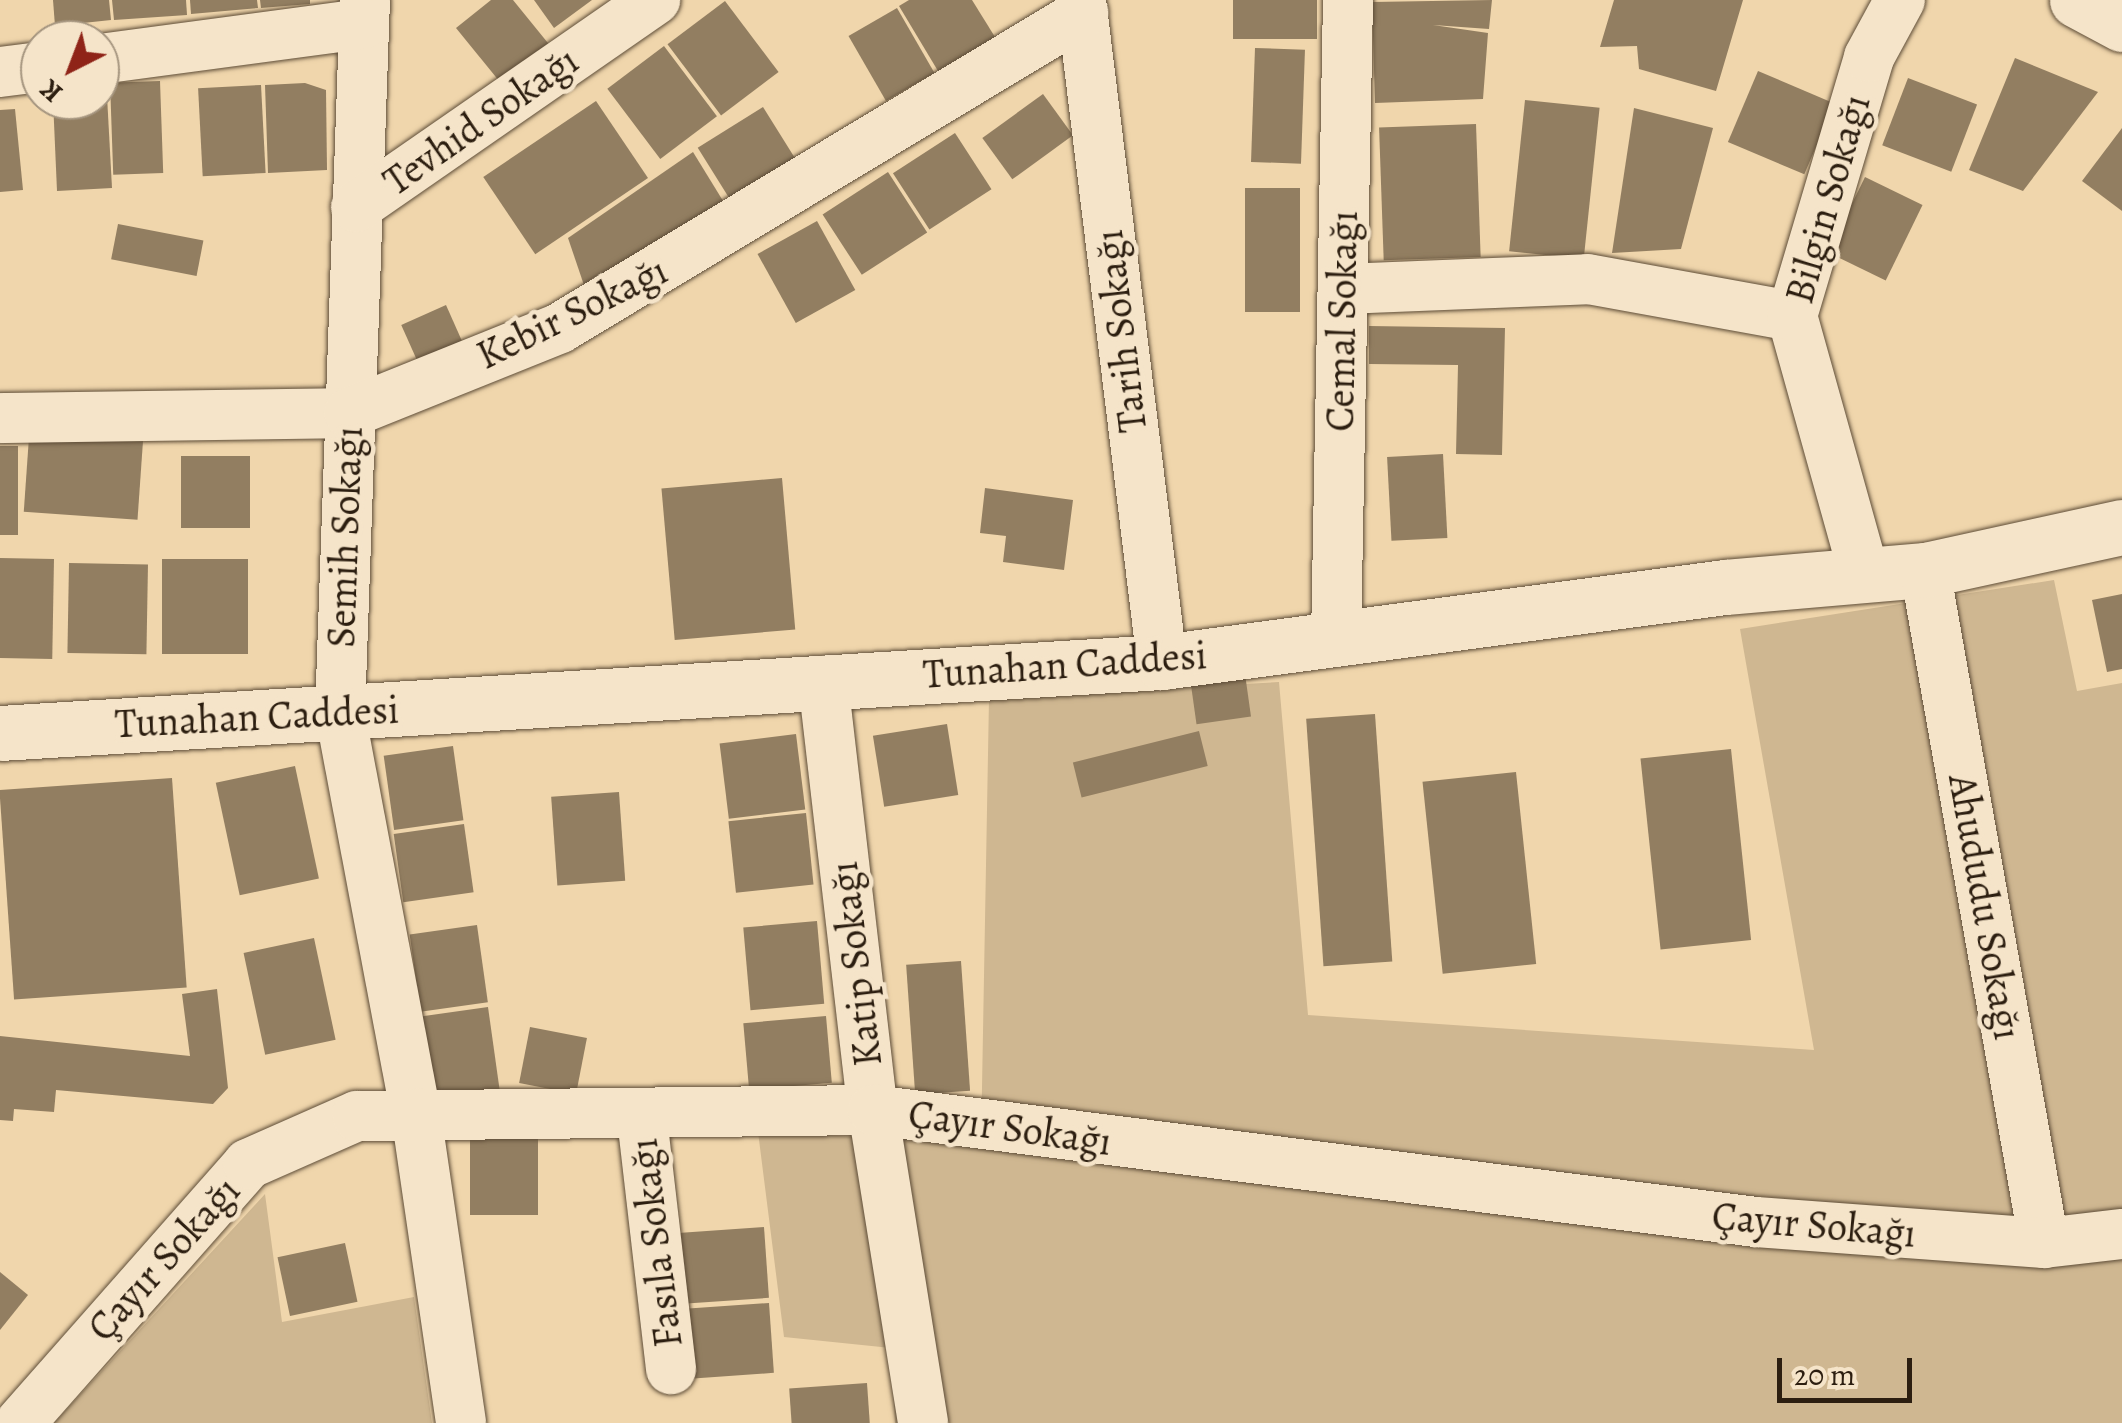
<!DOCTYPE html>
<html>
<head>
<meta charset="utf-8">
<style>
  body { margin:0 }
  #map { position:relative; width:2122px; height:1423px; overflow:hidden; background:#f0d6ac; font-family:Alegreya,serif }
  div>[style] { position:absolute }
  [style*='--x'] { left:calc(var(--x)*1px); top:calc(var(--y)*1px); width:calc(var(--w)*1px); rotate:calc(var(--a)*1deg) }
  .green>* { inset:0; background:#cfb791 }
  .building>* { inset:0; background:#927e61; transform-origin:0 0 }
  .roads { filter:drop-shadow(0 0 2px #5d4c37) drop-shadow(0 0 2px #5d4c37) }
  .minor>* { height:50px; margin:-25px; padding:0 25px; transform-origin:25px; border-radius:25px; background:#f5e4c9 }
  .tertiary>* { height:55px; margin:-27.5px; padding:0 27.5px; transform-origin:27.5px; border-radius:27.5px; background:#f5e4c9 }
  span { translate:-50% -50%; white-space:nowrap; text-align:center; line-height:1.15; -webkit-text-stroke:9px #f5e4c9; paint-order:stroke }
  .street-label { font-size:40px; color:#2c1e10 }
  .north { position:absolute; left:20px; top:20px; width:100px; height:100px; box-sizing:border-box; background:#f5e4c9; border:2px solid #a5957f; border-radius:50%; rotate:222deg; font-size:28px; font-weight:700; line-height:40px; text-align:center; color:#2c1e10 }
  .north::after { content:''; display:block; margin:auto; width:35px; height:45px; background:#8f2418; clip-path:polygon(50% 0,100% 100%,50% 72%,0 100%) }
  .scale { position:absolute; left:1777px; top:1358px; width:135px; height:45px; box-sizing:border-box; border:5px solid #2c1e10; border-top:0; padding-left:12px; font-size:30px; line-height:35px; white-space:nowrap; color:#2c1e10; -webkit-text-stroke:8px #f5e4c9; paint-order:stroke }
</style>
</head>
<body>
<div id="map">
  <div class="green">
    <i style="clip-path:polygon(2054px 580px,2077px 691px,2122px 683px,2122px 1423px,895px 1423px,891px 1348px,784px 1337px,758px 1132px,981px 1143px,989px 698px,1279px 682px,1308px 1015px,1814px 1050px,1740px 629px)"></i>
    <i style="clip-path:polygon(265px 1194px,282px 1322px,414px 1297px,432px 1423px,54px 1423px)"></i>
  </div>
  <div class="building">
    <i style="clip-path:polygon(53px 0,109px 0,111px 20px,55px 26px)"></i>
    <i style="clip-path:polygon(112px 0,186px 0,187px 15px,114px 20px)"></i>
    <i style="clip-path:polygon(190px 0,257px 0,258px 8px,191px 14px)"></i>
    <i style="clip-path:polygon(260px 0,310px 0,310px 4px,261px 8px)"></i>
    <i style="clip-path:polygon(491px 0,513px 0,552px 48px,504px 87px,456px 28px)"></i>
    <i style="clip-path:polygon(534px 0,592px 0,554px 28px)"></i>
    <i style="clip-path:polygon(909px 0,972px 0,995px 37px,938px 71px,899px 6px)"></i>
    <i style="left:1233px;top:0;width:84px;height:39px"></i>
    <i style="clip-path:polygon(1492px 0,1489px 29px,1433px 25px,1488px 33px,1483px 99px,1375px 103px,1372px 2px)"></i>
    <i style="clip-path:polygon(1614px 0,1743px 0,1716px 91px,1639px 69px,1637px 46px,1600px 47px)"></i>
    <i style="left:725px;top:1px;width:89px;height:72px;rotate:53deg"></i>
    <i style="left:897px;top:8px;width:75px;height:56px;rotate:60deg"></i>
    <i style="left:664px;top:46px;width:88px;height:71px;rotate:53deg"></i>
    <i style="left:1255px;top:48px;width:50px;height:114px;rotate:2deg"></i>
    <i style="clip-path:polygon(2015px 58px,2098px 92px,2023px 191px,1969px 170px)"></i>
    <i style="left:1758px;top:71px;width:83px;height:77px;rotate:23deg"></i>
    <i style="left:1908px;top:78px;width:74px;height:72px;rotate:21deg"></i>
    <i style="left:160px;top:81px;width:92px;height:50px;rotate:88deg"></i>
    <i style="clip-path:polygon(305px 83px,326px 90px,327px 170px,268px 173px,265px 85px)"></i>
    <i style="left:261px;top:85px;width:88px;height:63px;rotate:87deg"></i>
    <i style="left:1043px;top:94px;width:51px;height:75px;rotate:54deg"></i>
    <i style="clip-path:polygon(100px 96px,107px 96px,112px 188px,57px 191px,53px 100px)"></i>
    <i style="left:1525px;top:100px;width:75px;height:152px;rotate:6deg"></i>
    <i style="left:596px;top:101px;width:93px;height:136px;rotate:56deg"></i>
    <i style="left:763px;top:107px;width:67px;height:77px;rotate:58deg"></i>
    <i style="clip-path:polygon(1634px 108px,1713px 128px,1681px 249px,1612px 253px)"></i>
    <i style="clip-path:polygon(15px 109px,23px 190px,0 192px,0 110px)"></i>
    <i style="left:1476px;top:124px;width:133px;height:97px;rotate:88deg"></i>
    <i style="clip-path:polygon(2122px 128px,2122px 211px,2082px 181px)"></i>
    <i style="left:955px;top:133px;width:67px;height:74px;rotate:57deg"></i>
    <i style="clip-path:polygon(693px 152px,728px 209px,588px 297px,568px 238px)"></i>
    <i style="left:888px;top:172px;width:72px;height:78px;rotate:57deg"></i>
    <i style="left:1865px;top:177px;width:64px;height:84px;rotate:26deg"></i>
    <i style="left:1245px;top:188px;width:55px;height:124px"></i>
    <i style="left:817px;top:221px;width:79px;height:68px;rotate:61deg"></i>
    <i style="left:118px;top:224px;width:87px;height:36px;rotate:11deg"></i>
    <i style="left:446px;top:305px;width:39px;height:49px;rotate:66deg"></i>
    <i style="clip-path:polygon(1369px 326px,1505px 328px,1502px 455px,1456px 454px,1458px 365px,1369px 364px)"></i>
    <i style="left:143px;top:441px;width:79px;height:114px;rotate:94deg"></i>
    <i style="left:0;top:446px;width:18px;height:89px"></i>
    <i style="left:1443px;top:454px;width:84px;height:56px;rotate:87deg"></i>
    <i style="left:181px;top:456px;width:69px;height:72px"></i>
    <i style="left:782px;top:478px;width:152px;height:121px;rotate:85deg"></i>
    <i style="clip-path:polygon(985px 488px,1073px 500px,1064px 570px,1003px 562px,1006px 536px,980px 533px)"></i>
    <i style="left:0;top:558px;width:54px;height:100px;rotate:1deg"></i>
    <i style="left:162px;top:559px;width:86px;height:95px"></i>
    <i style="left:69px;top:563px;width:79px;height:90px;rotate:1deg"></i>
    <i style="clip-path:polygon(2122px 594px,2122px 669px,2107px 672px,2092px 600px)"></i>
    <i style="left:1245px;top:674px;width:43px;height:55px;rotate:82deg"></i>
    <i style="left:1375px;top:714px;width:248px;height:69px;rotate:86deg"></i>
    <i style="left:947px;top:724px;width:72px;height:75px;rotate:81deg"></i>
    <i style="left:1199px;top:731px;width:36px;height:130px;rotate:76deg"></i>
    <i style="left:796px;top:734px;width:76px;height:77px;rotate:83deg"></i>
    <i style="left:453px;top:746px;width:75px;height:70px;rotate:82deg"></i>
    <i style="left:1731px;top:749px;width:192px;height:91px;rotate:84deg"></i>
    <i style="left:295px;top:766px;width:115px;height:81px;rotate:78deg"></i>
    <i style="left:1516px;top:772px;width:193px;height:94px;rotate:84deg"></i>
    <i style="left:172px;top:778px;width:210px;height:173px;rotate:86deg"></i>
    <i style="left:619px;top:792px;width:89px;height:68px;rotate:86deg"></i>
    <i style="left:806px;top:813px;width:72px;height:78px;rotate:84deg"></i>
    <i style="left:464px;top:824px;width:69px;height:71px;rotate:82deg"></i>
    <i style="left:817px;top:921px;width:83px;height:74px;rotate:85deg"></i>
    <i style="left:477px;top:925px;width:78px;height:68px;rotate:82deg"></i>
    <i style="left:314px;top:938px;width:104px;height:72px;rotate:78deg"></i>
    <i style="left:961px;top:961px;width:130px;height:55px;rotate:86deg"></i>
    <i style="clip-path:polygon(217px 989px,228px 1088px,213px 1104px,56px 1090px,54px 1112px,14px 1109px,13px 1121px,0 1120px,0 1036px,190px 1056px,182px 994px)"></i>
    <i style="left:488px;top:1007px;width:85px;height:68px;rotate:82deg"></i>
    <i style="left:826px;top:1016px;width:67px;height:83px;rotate:85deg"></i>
    <i style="left:530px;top:1027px;width:58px;height:57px;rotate:11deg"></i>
    <i style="left:470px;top:1139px;width:68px;height:76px"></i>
    <i style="left:764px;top:1227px;width:71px;height:86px;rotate:86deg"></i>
    <i style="left:345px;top:1243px;width:60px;height:69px;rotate:78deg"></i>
    <i style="clip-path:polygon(0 1272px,28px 1295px,0 1330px)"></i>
    <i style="left:769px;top:1303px;width:70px;height:84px;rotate:86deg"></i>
    <i style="left:867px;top:1383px;width:40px;height:78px;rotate:86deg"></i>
  </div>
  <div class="roads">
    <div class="minor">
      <i style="--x:365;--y:0;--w:713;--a:92.01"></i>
      <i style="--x:340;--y:713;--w:408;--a:79.3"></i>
      <i style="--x:416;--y:1114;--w:312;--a:81.7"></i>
      <i style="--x:1081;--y:0;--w:667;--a:83.02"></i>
      <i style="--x:100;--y:59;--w:266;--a:-7.6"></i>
      <i style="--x:0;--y:72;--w:40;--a:-7.1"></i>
      <i style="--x:356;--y:207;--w:364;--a:-34.7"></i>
      <i style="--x:1343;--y:289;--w:245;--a:-2.3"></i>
      <i style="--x:1588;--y:279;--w:207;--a:10.3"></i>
      <i style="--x:0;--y:418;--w:349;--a:-0.8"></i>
      <i style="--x:349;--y:413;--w:227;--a:-21.9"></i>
      <i style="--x:560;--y:328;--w:611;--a:-31.06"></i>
      <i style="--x:1925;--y:570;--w:683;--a:79.97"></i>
      <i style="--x:1865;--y:577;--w:271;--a:-105.6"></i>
      <i style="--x:1792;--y:316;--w:270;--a:-73.4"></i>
      <i style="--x:1869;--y:57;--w:65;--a:-61.5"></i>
      <i style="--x:1336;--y:641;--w:641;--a:-88.93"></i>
      <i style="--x:823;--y:681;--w:432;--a:83.4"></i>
      <i style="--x:873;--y:1110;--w:317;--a:80.9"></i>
      <i style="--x:642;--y:1118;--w:253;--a:83.4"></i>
      <i style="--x:20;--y:1423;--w:345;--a:-48.6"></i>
      <i style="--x:248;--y:1164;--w:119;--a:-23.8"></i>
      <i style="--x:357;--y:1116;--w:516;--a:-0.67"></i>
      <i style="--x:873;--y:1110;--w:890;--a:7.23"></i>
      <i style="--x:1756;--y:1222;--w:289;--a:4.2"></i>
      <i style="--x:2044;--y:1243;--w:79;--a:-6.6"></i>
    </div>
    <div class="tertiary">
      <i style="--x:2077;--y:0;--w:51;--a:28.1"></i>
      <i style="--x:0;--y:733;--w:1164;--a:-3.5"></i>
      <i style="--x:1162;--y:662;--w:568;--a:-7.59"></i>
      <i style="--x:1725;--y:587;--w:201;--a:-4.9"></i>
      <i style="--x:1925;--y:570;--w:202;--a:-12.3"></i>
    </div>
  </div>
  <div class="street-label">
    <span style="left:481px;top:121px;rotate:-35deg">Tevhid Sokağı</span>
    <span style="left:1828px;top:199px;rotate:-74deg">Bilgin Sokağı</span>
    <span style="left:572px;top:313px;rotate:-26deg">Kebir Sokağı</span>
    <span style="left:1342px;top:321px;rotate:-89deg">Cemal Sokağı</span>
    <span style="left:1121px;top:331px;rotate:-97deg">Tarih Sokağı</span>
    <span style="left:345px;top:537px;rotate:-88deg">Semih Sokağı</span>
    <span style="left:1065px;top:665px;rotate:-4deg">Tunahan Caddesi</span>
    <span style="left:257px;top:717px;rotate:-3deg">Tunahan Caddesi</span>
    <span style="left:1985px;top:907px;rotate:80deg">Ahududu Sokağı</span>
    <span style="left:856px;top:964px;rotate:-97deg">Katip Sokağı</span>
    <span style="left:1010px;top:1128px;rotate:8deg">Çayır Sokağı</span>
    <span style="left:1814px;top:1225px;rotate:5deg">Çayır Sokağı</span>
    <span style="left:656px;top:1243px;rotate:-97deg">Fasıla Sokağı</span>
    <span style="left:164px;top:1259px;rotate:-48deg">Çayır Sokağı</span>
  </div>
  <div class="north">K</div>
  <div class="scale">20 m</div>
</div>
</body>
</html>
